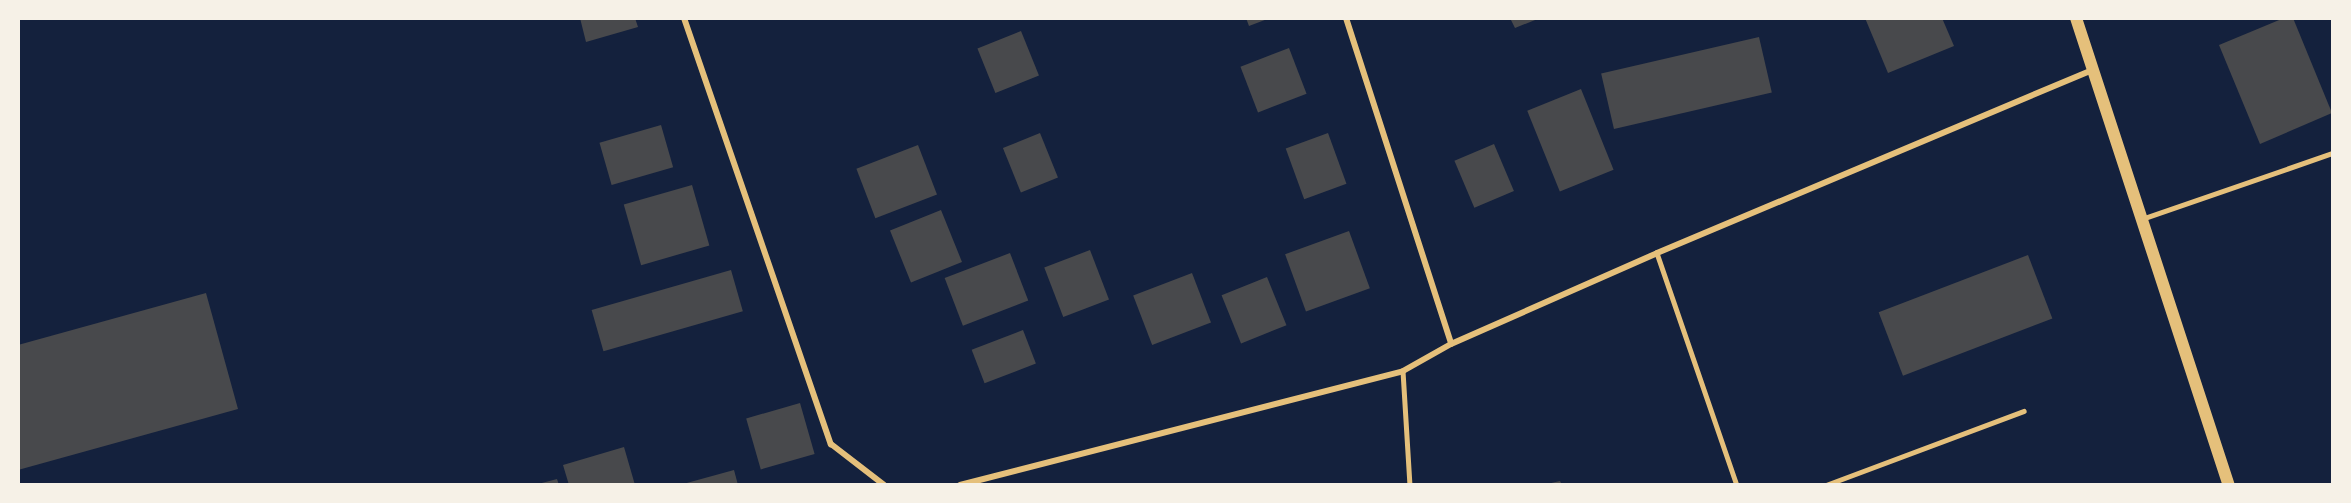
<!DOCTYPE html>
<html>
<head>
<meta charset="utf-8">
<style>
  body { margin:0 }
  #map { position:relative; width:2351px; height:503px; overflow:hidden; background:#14213d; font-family:"Source Serif 4",serif }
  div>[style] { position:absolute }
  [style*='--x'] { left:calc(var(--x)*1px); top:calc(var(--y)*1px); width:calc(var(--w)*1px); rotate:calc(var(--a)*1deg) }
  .building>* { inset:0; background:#48494c; transform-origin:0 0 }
  .service>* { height:4.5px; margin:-2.25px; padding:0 2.25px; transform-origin:2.25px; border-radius:2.25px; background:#e5c07b }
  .minor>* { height:6px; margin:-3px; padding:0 3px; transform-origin:3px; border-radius:3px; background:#e5c07b }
  .secondary>* { height:12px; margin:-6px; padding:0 6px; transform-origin:6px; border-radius:6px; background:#e5c07b }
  span { translate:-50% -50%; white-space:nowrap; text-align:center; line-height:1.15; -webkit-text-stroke:4.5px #f6f1e7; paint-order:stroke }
  .frame { position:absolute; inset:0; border:20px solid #f6f1e7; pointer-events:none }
</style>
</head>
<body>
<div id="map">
  <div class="building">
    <i style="clip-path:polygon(580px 18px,635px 18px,638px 27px,586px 42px)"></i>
    <i style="clip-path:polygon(1246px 18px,1270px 18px,1249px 26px)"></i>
    <i style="clip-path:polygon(1510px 18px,1540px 18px,1515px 28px)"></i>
    <i style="clip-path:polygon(1865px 18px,1942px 18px,1954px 46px,1888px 73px)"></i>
    <i style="clip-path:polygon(2284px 18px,2293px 18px,2332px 113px,2260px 144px,2219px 45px)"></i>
    <i style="left:1021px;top:31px;width:48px;height:47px;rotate:68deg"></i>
    <i style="left:1759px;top:37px;width:57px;height:162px;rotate:77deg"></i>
    <i style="left:1289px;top:48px;width:49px;height:52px;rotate:69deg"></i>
    <i style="left:1581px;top:89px;width:87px;height:58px;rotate:68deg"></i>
    <i style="left:661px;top:125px;width:44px;height:64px;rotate:74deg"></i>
    <i style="left:1040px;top:133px;width:48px;height:40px;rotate:68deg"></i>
    <i style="left:1328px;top:133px;width:54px;height:45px;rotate:70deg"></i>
    <i style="left:1494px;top:144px;width:51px;height:43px;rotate:67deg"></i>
    <i style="left:918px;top:145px;width:53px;height:66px;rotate:69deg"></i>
    <i style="left:692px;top:185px;width:63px;height:71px;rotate:74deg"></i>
    <i style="left:941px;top:210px;width:56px;height:55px;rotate:68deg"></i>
    <i style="left:1349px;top:231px;width:61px;height:68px;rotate:70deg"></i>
    <i style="left:1090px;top:250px;width:53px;height:49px;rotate:69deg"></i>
    <i style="left:1010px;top:253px;width:51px;height:70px;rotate:69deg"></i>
    <i style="left:2028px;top:255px;width:68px;height:160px;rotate:69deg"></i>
    <i style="left:731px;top:270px;width:43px;height:145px;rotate:74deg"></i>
    <i style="left:1192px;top:273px;width:53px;height:63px;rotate:69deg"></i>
    <i style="left:1267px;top:277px;width:52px;height:49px;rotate:68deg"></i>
    <i style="clip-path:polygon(206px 293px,238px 409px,18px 470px,18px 345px)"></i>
    <i style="left:1023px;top:330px;width:36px;height:55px;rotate:69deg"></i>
    <i style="left:800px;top:403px;width:53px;height:56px;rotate:74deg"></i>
    <i style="clip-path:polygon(624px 447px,635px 485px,569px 485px,563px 465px)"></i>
    <i style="clip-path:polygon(734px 470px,738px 485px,683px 485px,683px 484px)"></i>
    <i style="clip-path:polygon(557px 479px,559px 485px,538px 485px,538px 484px)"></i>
    <i style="clip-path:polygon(1560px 481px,1562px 485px,1547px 485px,1547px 484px)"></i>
  </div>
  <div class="service">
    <i style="--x:2142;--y:219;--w:202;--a:-19.1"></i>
    <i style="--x:1657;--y:253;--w:245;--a:71"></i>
    <i style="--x:1403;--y:371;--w:114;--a:86.5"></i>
    <i style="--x:1826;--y:485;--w:211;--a:-20.5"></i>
  </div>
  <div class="minor">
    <i style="--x:684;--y:18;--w:451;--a:71"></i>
    <i style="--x:831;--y:444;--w:67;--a:37.7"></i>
    <i style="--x:1346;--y:18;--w:342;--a:72.1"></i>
    <i style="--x:960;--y:485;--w:457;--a:-14.4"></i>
    <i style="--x:1403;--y:371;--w:55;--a:-29.4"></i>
    <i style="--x:1451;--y:344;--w:225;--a:-23.8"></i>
    <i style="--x:1657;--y:253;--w:473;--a:-22.8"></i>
  </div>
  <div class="secondary">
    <i style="--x:2076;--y:18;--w:491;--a:71.9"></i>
  </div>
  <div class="frame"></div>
</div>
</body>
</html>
